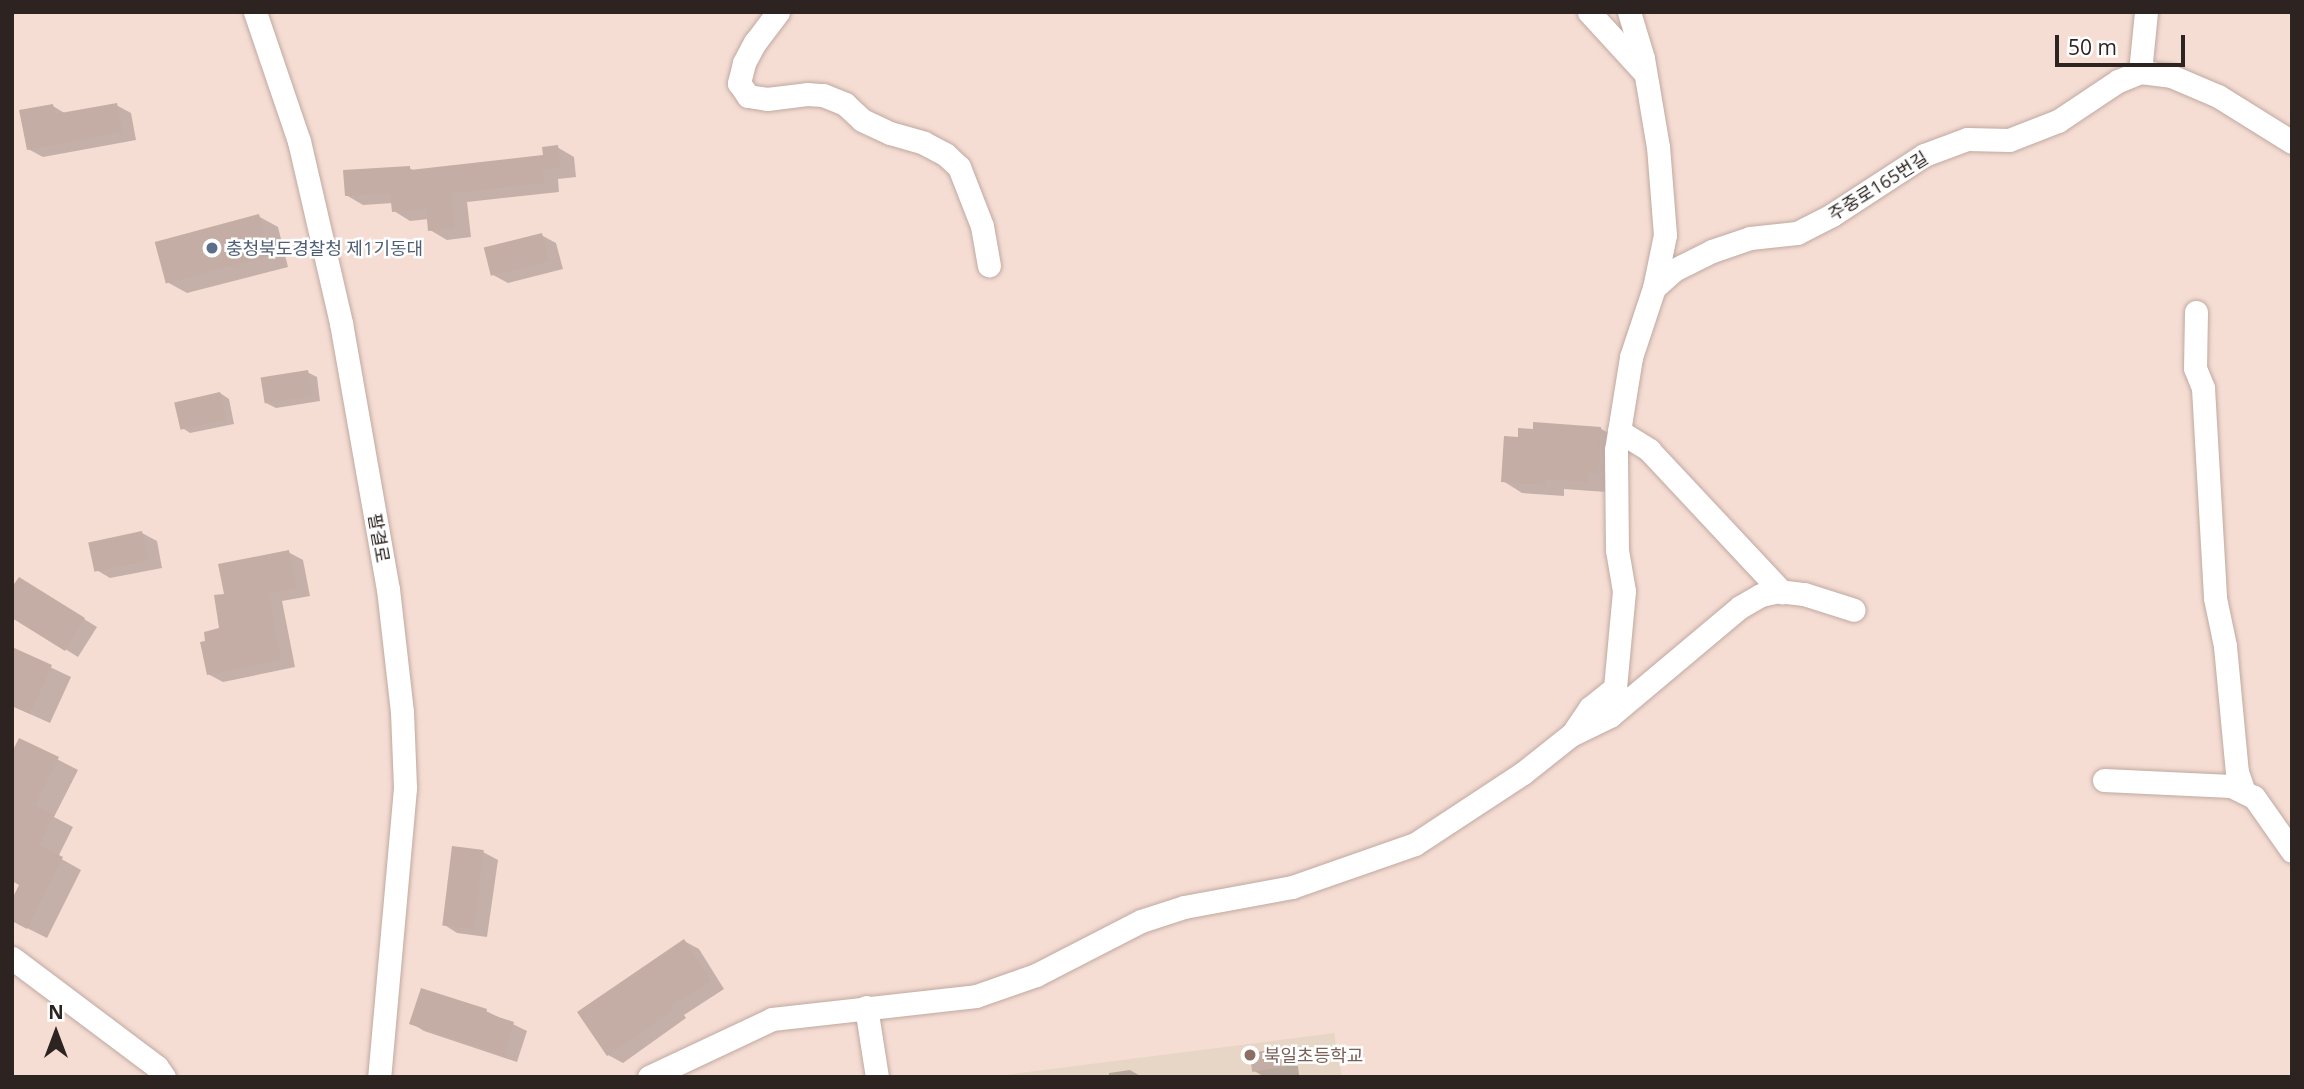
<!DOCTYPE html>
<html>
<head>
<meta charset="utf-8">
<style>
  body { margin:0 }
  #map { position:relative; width:2304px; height:1089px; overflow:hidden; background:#f5ddd4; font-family:"Open Sans","Noto Sans KR",sans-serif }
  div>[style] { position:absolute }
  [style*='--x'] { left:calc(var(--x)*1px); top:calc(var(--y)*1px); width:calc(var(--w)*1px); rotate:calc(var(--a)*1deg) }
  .education>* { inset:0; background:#e7d6c5 }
  .shadow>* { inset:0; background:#0003 }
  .building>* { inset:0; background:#c4ada4; transform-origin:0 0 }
  .roads { filter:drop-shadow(0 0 2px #c0a9a0) drop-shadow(0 0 2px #c0a9a0) }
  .minor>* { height:23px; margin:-11.5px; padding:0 11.5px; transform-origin:11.5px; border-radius:11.5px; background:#fff }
  .dots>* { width:19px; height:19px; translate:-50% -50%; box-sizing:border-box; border:4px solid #fff; border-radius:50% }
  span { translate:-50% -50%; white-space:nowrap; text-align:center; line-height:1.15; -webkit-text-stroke:5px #fff; paint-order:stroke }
  .street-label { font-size:18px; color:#2d2421 }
  .service-label { font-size:18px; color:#4e5e75 }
  .left { translate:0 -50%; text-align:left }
  .education-label { font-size:18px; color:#785e54 }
  .frame { position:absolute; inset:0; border:14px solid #2d2421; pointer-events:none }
  .north { position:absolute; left:21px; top:998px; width:70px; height:70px; -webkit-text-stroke:5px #fff; paint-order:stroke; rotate:0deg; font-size:19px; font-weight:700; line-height:28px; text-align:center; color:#2d2421 }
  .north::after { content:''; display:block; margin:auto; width:24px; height:32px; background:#2d2421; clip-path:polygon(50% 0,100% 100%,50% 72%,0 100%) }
  .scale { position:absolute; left:2055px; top:35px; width:130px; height:32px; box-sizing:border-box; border:4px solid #2d2421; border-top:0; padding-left:9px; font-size:21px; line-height:24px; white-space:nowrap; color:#2d2421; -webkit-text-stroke:5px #fff; paint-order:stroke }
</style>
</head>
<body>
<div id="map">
  <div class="education">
    <i style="clip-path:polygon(1334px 1033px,1342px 1077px,989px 1077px)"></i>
  </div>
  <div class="shadow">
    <i style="clip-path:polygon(116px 105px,131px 113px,136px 140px,43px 157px,28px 149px,53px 106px,66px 114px)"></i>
    <i style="clip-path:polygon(557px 147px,574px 157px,576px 177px,558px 179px,559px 192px,467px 202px,471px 237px,447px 240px,430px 230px,429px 219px,410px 221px,394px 211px,393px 203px,363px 205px,346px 195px,409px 168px,415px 171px,545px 156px)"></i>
    <i style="clip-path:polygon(258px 216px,278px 227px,288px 267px,187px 293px,167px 282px)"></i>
    <i style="clip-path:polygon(541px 235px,556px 243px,563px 269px,508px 283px,493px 275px)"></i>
    <i style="clip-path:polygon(307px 372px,317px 377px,320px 401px,276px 408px,266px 403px)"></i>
    <i style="clip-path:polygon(220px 393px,229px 399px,234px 424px,190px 433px,181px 427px)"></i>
    <i style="clip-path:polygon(1600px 428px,1620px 440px,1606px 492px,1564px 489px,1564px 496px,1522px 493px,1503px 481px,1519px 439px)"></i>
    <i style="clip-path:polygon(142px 533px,157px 541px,162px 568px,110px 578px,95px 569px)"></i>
    <i style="clip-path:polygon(288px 552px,303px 560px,310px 596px,282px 601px,295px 667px,223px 682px,208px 674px,221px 630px,226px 595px)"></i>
    <i style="clip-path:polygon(32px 587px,97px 627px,78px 657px,65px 649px)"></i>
    <i style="clip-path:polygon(12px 649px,71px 677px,50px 723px,12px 706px)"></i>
    <i style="clip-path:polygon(20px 740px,78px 770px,54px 817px,73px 827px,58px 857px,81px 870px,47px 938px,25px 927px,20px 887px)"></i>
    <i style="clip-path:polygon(483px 852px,498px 860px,487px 937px,457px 933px,443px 924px)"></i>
    <i style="clip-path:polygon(684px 941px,699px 949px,724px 989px,684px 1015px,686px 1018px,623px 1063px,608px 1055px)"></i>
    <i style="clip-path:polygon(486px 1011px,527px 1031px,517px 1062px,424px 1031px,411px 1023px)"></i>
    <i style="clip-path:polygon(1282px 1050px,1297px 1058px,1299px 1075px,1264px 1077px,1253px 1070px)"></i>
    <i style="clip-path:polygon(1130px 1070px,1142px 1077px,1109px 1077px,1109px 1073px)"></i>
  </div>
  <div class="building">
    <i style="clip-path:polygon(117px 103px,122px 132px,27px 150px,19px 110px,53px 104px,55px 114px)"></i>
    <i style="clip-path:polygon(558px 145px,560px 168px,542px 170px,544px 183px,451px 193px,455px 228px,428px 231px,426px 208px,392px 212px,390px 193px,345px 196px,343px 170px,410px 166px,410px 170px,543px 155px,542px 147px)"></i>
    <i style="left:259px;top:214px;width:43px;height:108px;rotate:75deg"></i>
    <i style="left:542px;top:233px;width:29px;height:60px;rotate:76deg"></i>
    <i style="left:308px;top:370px;width:26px;height:48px;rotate:81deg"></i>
    <i style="left:220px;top:392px;width:28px;height:47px;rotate:77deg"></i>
    <i style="clip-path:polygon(1533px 422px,1601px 427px,1598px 473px,1588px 473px,1587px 482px,1545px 479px,1545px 485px,1501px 482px,1504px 436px,1518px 437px,1518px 428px,1533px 429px)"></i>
    <i style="left:142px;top:531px;width:30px;height:55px;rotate:78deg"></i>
    <i style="clip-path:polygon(289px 550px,296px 588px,268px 593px,281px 660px,207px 675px,200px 642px,205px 641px,204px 632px,219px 628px,214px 595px,224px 594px,218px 564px)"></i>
    <i style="clip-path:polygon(19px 577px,85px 618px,65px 651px,12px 618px,12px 587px)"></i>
    <i style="clip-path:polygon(12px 647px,52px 665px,30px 714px,12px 706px)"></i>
    <i style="clip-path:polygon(19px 738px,59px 757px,35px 805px,54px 815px,39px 845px,63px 857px,27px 929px,12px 921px,12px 899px,19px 885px,12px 881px,12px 752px)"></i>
    <i style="left:452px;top:846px;width:32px;height:80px;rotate:7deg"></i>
    <i style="clip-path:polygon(684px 939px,711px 981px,670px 1006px,673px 1010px,607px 1056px,577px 1012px)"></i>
    <i style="clip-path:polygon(421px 988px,487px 1009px,486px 1013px,514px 1022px,504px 1056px,409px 1024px)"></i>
    <i style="left:1282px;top:1048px;width:19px;height:33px;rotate:81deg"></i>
  </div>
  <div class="roads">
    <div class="minor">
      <i style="--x:255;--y:12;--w:136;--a:71.2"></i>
      <i style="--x:299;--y:141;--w:187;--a:77"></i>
      <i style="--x:341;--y:323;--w:270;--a:80"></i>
      <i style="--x:388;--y:589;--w:124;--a:83.5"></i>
      <i style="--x:402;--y:712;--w:76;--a:87.7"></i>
      <i style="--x:405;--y:788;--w:290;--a:95.1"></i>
      <i style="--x:778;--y:12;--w:38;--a:127"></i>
      <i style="--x:755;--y:42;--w:24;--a:118"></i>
      <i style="--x:744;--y:63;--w:21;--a:104"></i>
      <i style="--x:739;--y:83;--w:16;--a:55"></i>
      <i style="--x:748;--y:96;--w:19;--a:9"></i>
      <i style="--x:767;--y:99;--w:40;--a:-7.1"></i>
      <i style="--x:807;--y:94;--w:16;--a:4"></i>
      <i style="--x:823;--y:95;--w:24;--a:22"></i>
      <i style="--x:845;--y:104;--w:23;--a:43"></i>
      <i style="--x:862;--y:120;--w:31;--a:25"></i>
      <i style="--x:890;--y:133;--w:35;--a:16"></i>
      <i style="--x:924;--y:143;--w:24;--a:28"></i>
      <i style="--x:945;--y:154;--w:19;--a:43"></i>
      <i style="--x:959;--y:167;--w:63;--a:68.7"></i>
      <i style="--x:982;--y:226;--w:40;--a:80"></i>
      <i style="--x:1589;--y:12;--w:81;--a:47.5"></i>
      <i style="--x:2140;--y:72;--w:60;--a:-84.3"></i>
      <i style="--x:1654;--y:288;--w:27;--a:-42"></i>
      <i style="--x:1674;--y:270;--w:42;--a:-26.6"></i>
      <i style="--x:1712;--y:251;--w:40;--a:-18.9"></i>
      <i style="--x:1750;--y:238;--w:47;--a:-6.1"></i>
      <i style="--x:1797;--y:233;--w:39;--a:-27"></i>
      <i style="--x:1832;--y:215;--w:110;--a:-33.1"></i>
      <i style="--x:1924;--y:155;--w:46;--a:-20.4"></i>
      <i style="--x:1967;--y:139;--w:42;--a:1.4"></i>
      <i style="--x:2009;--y:140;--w:53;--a:-21.2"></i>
      <i style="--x:2058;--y:121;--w:72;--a:-33.7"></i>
      <i style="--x:2118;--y:81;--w:24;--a:-22"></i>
      <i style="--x:2140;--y:72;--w:31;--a:7"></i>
      <i style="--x:2171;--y:76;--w:51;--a:23.1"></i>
      <i style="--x:2218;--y:96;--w:87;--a:31.9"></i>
      <i style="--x:2196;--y:312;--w:56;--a:91"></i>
      <i style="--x:2195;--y:368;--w:22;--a:68"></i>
      <i style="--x:2203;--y:388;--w:210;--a:86.7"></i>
      <i style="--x:2215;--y:598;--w:49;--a:78.2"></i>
      <i style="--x:2225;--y:646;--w:127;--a:84.6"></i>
      <i style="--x:2237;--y:772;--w:21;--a:71"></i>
      <i style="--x:1619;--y:431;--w:36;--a:32"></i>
      <i style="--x:1649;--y:450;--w:195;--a:46.9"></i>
      <i style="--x:1575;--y:730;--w:27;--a:-56"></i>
      <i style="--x:1590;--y:708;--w:32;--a:-39"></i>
      <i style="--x:1615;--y:688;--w:97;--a:-84.7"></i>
      <i style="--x:1624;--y:591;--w:42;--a:-99.7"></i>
      <i style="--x:1617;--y:550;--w:100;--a:-90.6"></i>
      <i style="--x:1616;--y:450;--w:94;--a:-80.8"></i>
      <i style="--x:1631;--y:357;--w:73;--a:-71.6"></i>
      <i style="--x:1654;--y:288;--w:54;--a:-78.3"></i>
      <i style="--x:1665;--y:235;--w:88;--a:-94.5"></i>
      <i style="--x:1658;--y:147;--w:90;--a:-99.6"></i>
      <i style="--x:1643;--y:58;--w:48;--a:-106.9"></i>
      <i style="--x:2104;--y:780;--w:127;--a:2.7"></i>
      <i style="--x:2231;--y:786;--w:25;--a:26"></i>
      <i style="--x:2254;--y:797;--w:66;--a:54.9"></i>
      <i style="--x:12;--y:958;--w:181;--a:36.9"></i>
      <i style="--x:157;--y:1067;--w:12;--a:55"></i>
      <i style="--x:866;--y:1007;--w:71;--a:81.1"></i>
      <i style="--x:649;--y:1077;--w:136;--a:-25.2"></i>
      <i style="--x:772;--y:1019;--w:205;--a:-6.4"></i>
      <i style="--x:976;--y:996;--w:64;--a:-19.3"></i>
      <i style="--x:1036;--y:975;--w:118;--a:-27.2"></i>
      <i style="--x:1141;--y:921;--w:45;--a:-18"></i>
      <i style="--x:1184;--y:907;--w:110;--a:-10.5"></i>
      <i style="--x:1292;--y:887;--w:130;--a:-19.3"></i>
      <i style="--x:1415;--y:844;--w:129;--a:-33.3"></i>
      <i style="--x:1523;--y:773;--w:61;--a:-38.4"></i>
      <i style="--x:1571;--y:735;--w:43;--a:-26"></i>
      <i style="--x:1610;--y:716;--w:170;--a:-40"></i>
      <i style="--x:1740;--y:607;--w:24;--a:-30"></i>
      <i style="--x:1761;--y:595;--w:17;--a:-13"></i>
      <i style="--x:1778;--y:591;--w:26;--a:7"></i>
      <i style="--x:1804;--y:594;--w:52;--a:17.7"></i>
    </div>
  </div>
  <div class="dots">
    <i style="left:212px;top:248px;background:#5c6f8a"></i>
    <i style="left:1250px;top:1055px;background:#8d6e63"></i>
  </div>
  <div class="street-label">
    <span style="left:1878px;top:186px;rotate:-32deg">주중로165번길</span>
    <span style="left:379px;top:538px;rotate:80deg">팔결로</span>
  </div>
  <div class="service-label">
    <span class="left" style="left:226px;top:248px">충청북도경찰청 제1기동대</span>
  </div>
  <div class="education-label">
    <span class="left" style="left:1264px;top:1055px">북일초등학교</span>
  </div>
  <div class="frame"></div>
  <div class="north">N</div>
  <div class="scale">50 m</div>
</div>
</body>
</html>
